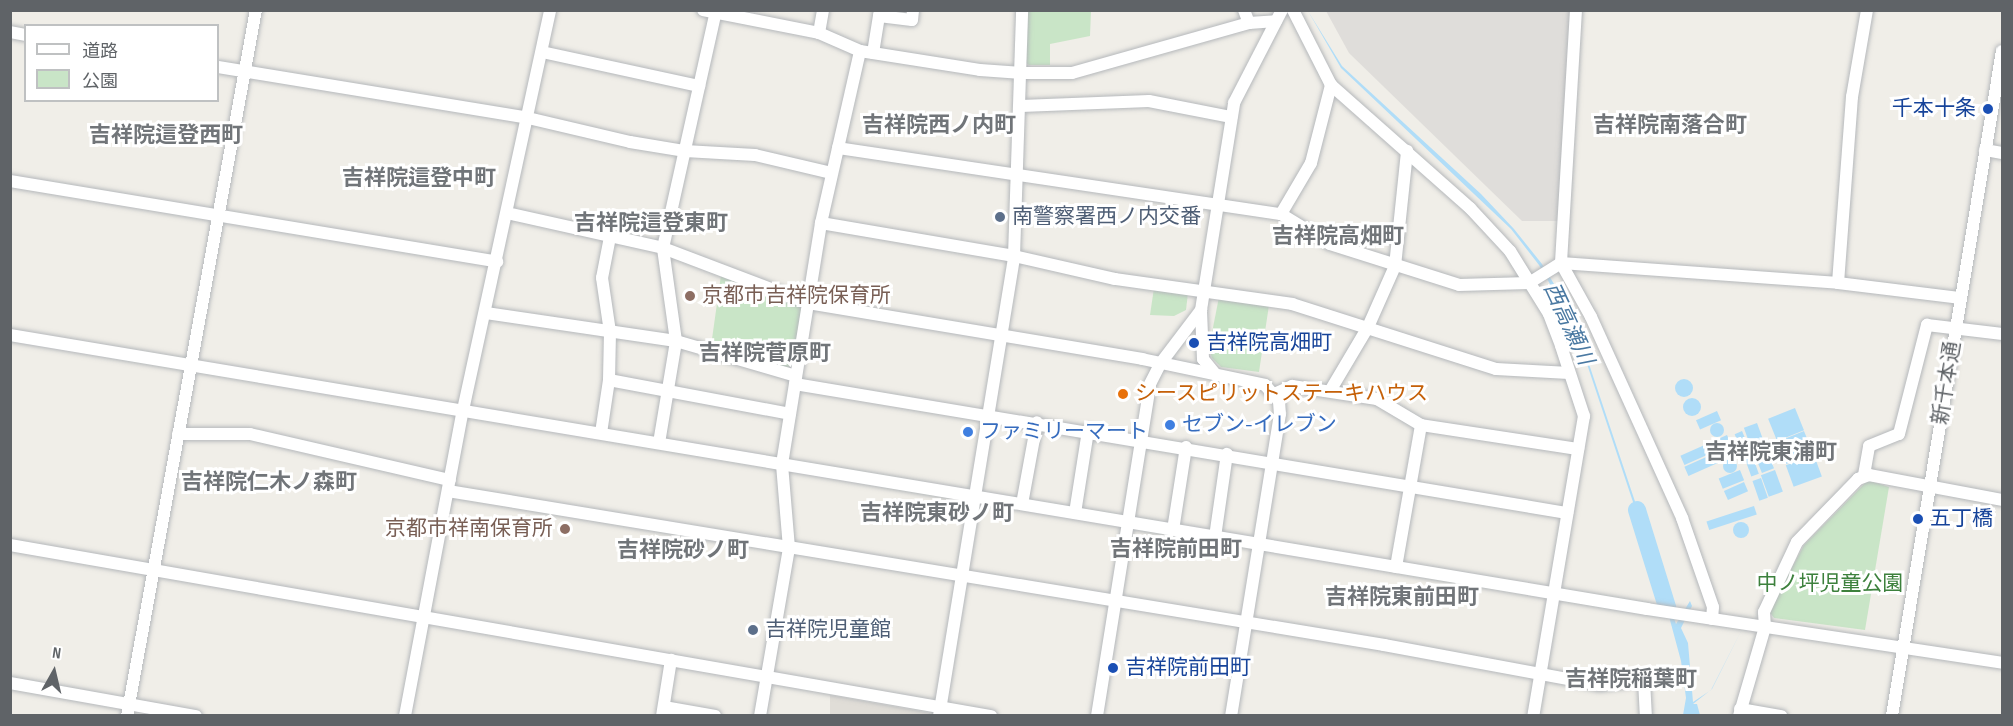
<!DOCTYPE html>
<html>
<head>
<meta charset="utf-8">
<style>
  body { margin:0 }
  #map { position:relative; width:2013px; height:726px; overflow:hidden; background:#f0eee8; font-family:"Sofia Sans Condensed","Noto Sans JP",sans-serif }
  div>[style] { position:absolute }
  [style*='--x'] { left:calc(var(--x)*1px); top:calc(var(--y)*1px); width:calc(var(--w)*1px); rotate:calc(var(--a)*1deg) }
  .industrial>* { inset:0; background:#dfddda }
  .education>* { inset:0; background:#e0ddd7 }
  .green>* { inset:0; background:#c9e5c7 }
  .water>* { inset:0; background:#b0ddf8; transform-origin:0 0 }
  .round { border-radius:50% }
  .river>* { height:18px; margin:-9px; padding:0 9px; transform-origin:9px; border-radius:9px; background:#b0ddf8 }
  .roads { filter:drop-shadow(0 0 2px #b5b8bb) drop-shadow(0 0 2px #b5b8bb) }
  .minor>* { height:12px; margin:-6px; padding:0 6px; transform-origin:6px; border-radius:6px; background:#fff }
  .dots>* { width:16px; height:16px; translate:-50% -50%; box-sizing:border-box; border:3px solid #fff; border-radius:50% }
  span { translate:-50% -50%; white-space:nowrap; text-align:center; line-height:1.15; -webkit-text-stroke:6px #fff; paint-order:stroke }
  .transit-label { font-size:21px; color:#164399 }
  .right { translate:-100% -50%; text-align:right }
  .left { translate:0 -50%; text-align:left }
  .service-label { font-size:21px; color:#4e5e75 }
  .education-label { font-size:21px; color:#785e54 }
  .street-label { font-size:21px; color:#5f6367 }
  .food-label { font-size:21px; color:#c56008 }
  .shop-label { font-size:21px; color:#366cbe }
  .park-label { font-size:21px; color:#3d813d }
  .neighbourhood-label { font-size:22px; color:#717579; font-weight:700 }
  .water-label { font-size:22px; color:#4a79a2; font-style:italic }
  .frame { position:absolute; inset:0; border:12px solid #5f6367; pointer-events:none }
  .legend { position:absolute; left:24px; top:24px; width:195px; height:78px; box-sizing:border-box; background:#fff; border:2px solid #bfc1c2; margin:0; padding:8px 10px; list-style:none; font-size:18px; color:#5f6367 }
  .legend li { display:flex; align-items:center; gap:12px; height:30px }
  .legend b { width:30px; border:2px solid #bfc1c2 }
  .north { position:absolute; left:24px; top:642px; width:60px; height:60px; -webkit-text-stroke:4px #fff; paint-order:stroke; rotate:8deg; font-size:16px; font-weight:700; line-height:24px; text-align:center; color:#5f6367 }
  .north::after { content:''; display:block; margin:auto; width:21px; height:27px; background:#5f6367; clip-path:polygon(50% 0,100% 100%,50% 72%,0 100%) }
</style>
</head>
<body>
<div id="map">
  <div class="industrial">
    <i style="clip-path:polygon(1326px 11px,1572px 11px,1559px 221px,1522px 221px,1349px 53px)"></i>
  </div>
  <div class="education">
    <i style="clip-path:polygon(830px 695px,930px 713px,931px 716px,830px 716px)"></i>
  </div>
  <div class="green">
    <i style="clip-path:polygon(1027px 11px,1091px 11px,1090px 36px,1050px 44px,1050px 65px,1029px 65px,1025px 62px)"></i>
    <i style="clip-path:polygon(721px 275px,799px 305px,802px 312px,793px 365px,785px 369px,711px 346px)"></i>
    <i style="clip-path:polygon(1154px 288px,1188px 293px,1186px 310px,1174px 316px,1150px 315px)"></i>
    <i style="clip-path:polygon(1219px 297px,1269px 305px,1259px 372px,1221px 367px,1212px 358px,1209px 348px)"></i>
    <i style="clip-path:polygon(1868px 480px,1889px 487px,1865px 630px,1774px 618px,1769px 611px,1804px 545px)"></i>
  </div>
  <div class="water">
    <i style="clip-path:polygon(1308px 11px,1342px 66px,1481px 194px,1514px 229px,1542px 264px,1557px 289px,1590px 367px,1676px 624px,1690px 601px,1692px 606px,1681px 628px,1688px 643px,1693px 702px,1711px 690px,1741px 631px,1712px 689px,1693px 704px,1697px 704px,1700px 715px,1683px 715px,1686px 698px,1681px 661px,1660px 583px,1588px 367px,1561px 303px,1539px 265px,1511px 229px,1341px 68px)"></i>
    <i class="round" style="left:1675px;top:379px;width:18px;height:18px"></i>
    <i class="round" style="left:1683px;top:398px;width:18px;height:18px"></i>
    <i style="left:1795px;top:408px;width:24px;height:29px;rotate:68deg"></i>
    <i style="left:1717px;top:411px;width:10px;height:23px;rotate:66deg"></i>
    <i style="left:1757px;top:423px;width:23px;height:14px;rotate:70deg"></i>
    <i class="round" style="left:1710px;top:423px;width:14px;height:14px"></i>
    <i style="left:1742px;top:431px;width:21px;height:8px;rotate:67deg"></i>
    <i style="left:1804px;top:431px;width:24px;height:29px;rotate:68deg"></i>
    <i style="left:1727px;top:435px;width:10px;height:51px;rotate:66deg"></i>
    <i style="left:1731px;top:446px;width:10px;height:51px;rotate:66deg"></i>
    <i style="left:1765px;top:446px;width:24px;height:13px;rotate:68deg"></i>
    <i style="left:1752px;top:455px;width:20px;height:8px;rotate:70deg"></i>
    <i style="left:1814px;top:455px;width:23px;height:30px;rotate:70deg"></i>
    <i class="round" style="left:1723px;top:459px;width:14px;height:14px"></i>
    <i style="left:1740px;top:470px;width:11px;height:23px;rotate:68deg"></i>
    <i style="left:1775px;top:470px;width:23px;height:15px;rotate:70deg"></i>
    <i style="left:1761px;top:478px;width:21px;height:9px;rotate:71deg"></i>
    <i style="left:1744px;top:482px;width:10px;height:22px;rotate:66deg"></i>
    <i style="left:1754px;top:506px;width:9px;height:50px;rotate:72deg"></i>
    <i class="round" style="left:1733px;top:522px;width:16px;height:16px"></i>
  </div>
  <div class="river">
    <i style="--x:1637;--y:510;--w:102;--a:72.8"></i>
  </div>
  <div class="roads">
    <div class="minor">
      <i style="--x:703;--y:10;--w:118;--a:11.2"></i>
      <i style="--x:819;--y:33;--w:45;--a:23.7"></i>
      <i style="--x:860;--y:51;--w:121;--a:9"></i>
      <i style="--x:980;--y:70;--w:42;--a:4.1"></i>
      <i style="--x:1022;--y:73;--w:50;--a:0"></i>
      <i style="--x:1072;--y:73;--w:184;--a:-15.8"></i>
      <i style="--x:1249;--y:23;--w:27;--a:-4"></i>
      <i style="--x:1244;--y:10;--w:14;--a:69"></i>
      <i style="--x:1293;--y:10;--w:84;--a:63.1"></i>
      <i style="--x:1331;--y:85;--w:186;--a:41.5"></i>
      <i style="--x:1470;--y:208;--w:59;--a:47.1"></i>
      <i style="--x:1510;--y:251;--w:74;--a:58.2"></i>
      <i style="--x:1549;--y:314;--w:34;--a:69"></i>
      <i style="--x:1561;--y:346;--w:74;--a:71.8"></i>
      <i style="--x:1584;--y:416;--w:304;--a:99.6"></i>
      <i style="--x:1576;--y:10;--w:253;--a:93.4"></i>
      <i style="--x:1561;--y:263;--w:62;--a:60.9"></i>
      <i style="--x:1591;--y:317;--w:221;--a:65.6"></i>
      <i style="--x:1682;--y:518;--w:94;--a:70.8"></i>
      <i style="--x:1713;--y:607;--w:12;--a:95"></i>
      <i style="--x:879;--y:16;--w:33;--a:7"></i>
      <i style="--x:912;--y:20;--w:10;--a:-84"></i>
      <i style="--x:10;--y:32;--w:16;--a:11"></i>
      <i style="--x:819;--y:33;--w:23;--a:-80"></i>
      <i style="--x:542;--y:52;--w:161;--a:12.2"></i>
      <i style="--x:873;--y:53;--w:44;--a:-80.8"></i>
      <i style="--x:218;--y:67;--w:314;--a:9.3"></i>
      <i style="--x:528;--y:118;--w:105;--a:13.2"></i>
      <i style="--x:630;--y:142;--w:56;--a:9.3"></i>
      <i style="--x:685;--y:151;--w:70;--a:3.3"></i>
      <i style="--x:755;--y:155;--w:78;--a:13.3"></i>
      <i style="--x:1021;--y:106;--w:128;--a:-2.2"></i>
      <i style="--x:1149;--y:101;--w:84;--a:11"></i>
      <i style="--x:838;--y:148;--w:448;--a:8.5"></i>
      <i style="--x:1281;--y:214;--w:57;--a:31.5"></i>
      <i style="--x:1330;--y:244;--w:135;--a:17.6"></i>
      <i style="--x:1459;--y:285;--w:70;--a:-1.6"></i>
      <i style="--x:1529;--y:283;--w:38;--a:-32"></i>
      <i style="--x:1561;--y:263;--w:278;--a:4.1"></i>
      <i style="--x:1838;--y:283;--w:124;--a:7"></i>
      <i style="--x:1985;--y:150;--w:17;--a:10"></i>
      <i style="--x:10;--y:181;--w:494;--a:9.4"></i>
      <i style="--x:507;--y:213;--w:160;--a:12.6"></i>
      <i style="--x:663;--y:248;--w:155;--a:20.8"></i>
      <i style="--x:808;--y:303;--w:339;--a:9.5"></i>
      <i style="--x:1142;--y:359;--w:126;--a:11.9"></i>
      <i style="--x:1265;--y:385;--w:21;--a:49"></i>
      <i style="--x:1279;--y:401;--w:13;--a:86"></i>
      <i style="--x:1280;--y:414;--w:306;--a:99.2"></i>
      <i style="--x:1281;--y:214;--w:59;--a:-59.5"></i>
      <i style="--x:1311;--y:163;--w:81;--a:-75.6"></i>
      <i style="--x:821;--y:223;--w:196;--a:9.7"></i>
      <i style="--x:1014;--y:256;--w:104;--a:12.8"></i>
      <i style="--x:1115;--y:279;--w:179;--a:8"></i>
      <i style="--x:1292;--y:304;--w:214;--a:17.7"></i>
      <i style="--x:1496;--y:369;--w:73;--a:3.1"></i>
      <i style="--x:1838;--y:283;--w:187;--a:-85.7"></i>
      <i style="--x:1852;--y:97;--w:88;--a:-80.2"></i>
      <i style="--x:1201;--y:311;--w:48;--a:87.6"></i>
      <i style="--x:1203;--y:359;--w:21;--a:51"></i>
      <i style="--x:486;--y:313;--w:192;--a:8.4"></i>
      <i style="--x:676;--y:341;--w:125;--a:16.3"></i>
      <i style="--x:10;--y:335;--w:1660;--a:9.5"></i>
      <i style="--x:1647;--y:609;--w:359;--a:8.6"></i>
      <i style="--x:609;--y:380;--w:184;--a:10.6"></i>
      <i style="--x:795;--y:384;--w:783;--a:9.49"></i>
      <i style="--x:1330;--y:391;--w:74;--a:-59.3"></i>
      <i style="--x:1368;--y:327;--w:67;--a:-66.1"></i>
      <i style="--x:1395;--y:266;--w:116;--a:-84"></i>
      <i style="--x:1274;--y:394;--w:20;--a:-24"></i>
      <i style="--x:1292;--y:386;--w:86;--a:8.7"></i>
      <i style="--x:1377;--y:399;--w:51;--a:30.6"></i>
      <i style="--x:1421;--y:425;--w:159;--a:8.7"></i>
      <i style="--x:601;--y:433;--w:54;--a:-81.4"></i>
      <i style="--x:609;--y:380;--w:48;--a:-88.8"></i>
      <i style="--x:610;--y:332;--w:55;--a:-98.4"></i>
      <i style="--x:602;--y:278;--w:42;--a:-79"></i>
      <i style="--x:178;--y:434;--w:72;--a:0"></i>
      <i style="--x:250;--y:434;--w:205;--a:13"></i>
      <i style="--x:659;--y:443;--w:103;--a:-80.5"></i>
      <i style="--x:676;--y:341;--w:94;--a:-98"></i>
      <i style="--x:663;--y:248;--w:244;--a:-77.4"></i>
      <i style="--x:1864;--y:475;--w:29;--a:-80"></i>
      <i style="--x:1869;--y:446;--w:32;--a:-22"></i>
      <i style="--x:1899;--y:434;--w:113;--a:-75.6"></i>
      <i style="--x:1927;--y:325;--w:76;--a:6.8"></i>
      <i style="--x:448;--y:491;--w:949;--a:9.34"></i>
      <i style="--x:1384;--y:645;--w:219;--a:10.5"></i>
      <i style="--x:1599;--y:685;--w:45;--a:-6.3"></i>
      <i style="--x:1644;--y:680;--w:36;--a:87"></i>
      <i style="--x:1022;--y:504;--w:83;--a:-79.6"></i>
      <i style="--x:1075;--y:513;--w:83;--a:-81"></i>
      <i style="--x:1173;--y:530;--w:84;--a:-81.1"></i>
      <i style="--x:1215;--y:537;--w:84;--a:-81.8"></i>
      <i style="--x:10;--y:545;--w:996;--a:9.89"></i>
      <i style="--x:1396;--y:567;--w:144;--a:-80"></i>
      <i style="--x:10;--y:683;--w:189;--a:10.1"></i>
      <i style="--x:664;--y:707;--w:52;--a:10"></i>
      <i style="--x:1740;--y:709;--w:42;--a:9.7"></i>
      <i style="--x:127;--y:716;--w:718;--a:-79.65"></i>
      <i style="--x:405;--y:716;--w:311;--a:-79.3"></i>
      <i style="--x:463;--y:410;--w:409;--a:-77.7"></i>
      <i style="--x:662;--y:716;--w:57;--a:-80.9"></i>
      <i style="--x:760;--y:716;--w:170;--a:-80.2"></i>
      <i style="--x:789;--y:548;--w:84;--a:-94.8"></i>
      <i style="--x:782;--y:464;--w:244;--a:-80.8"></i>
      <i style="--x:821;--y:223;--w:176;--a:-77.2"></i>
      <i style="--x:939;--y:716;--w:466;--a:-80.7"></i>
      <i style="--x:1014;--y:256;--w:246;--a:-88.1"></i>
      <i style="--x:1097;--y:716;--w:336;--a:-80.9"></i>
      <i style="--x:1150;--y:384;--w:22;--a:-63"></i>
      <i style="--x:1160;--y:364;--w:68;--a:-52.8"></i>
      <i style="--x:1201;--y:310;--w:210;--a:-80.9"></i>
      <i style="--x:1234;--y:103;--w:105;--a:-62.7"></i>
      <i style="--x:1739;--y:716;--w:93;--a:-73.7"></i>
      <i style="--x:1765;--y:627;--w:15;--a:-94"></i>
      <i style="--x:1764;--y:612;--w:77;--a:-64.8"></i>
      <i style="--x:1797;--y:542;--w:88;--a:-45.9"></i>
      <i style="--x:1858;--y:479;--w:12;--a:-20"></i>
      <i style="--x:1869;--y:475;--w:135;--a:10.6"></i>
      <i style="--x:1892;--y:716;--w:674;--a:-80.61"></i>
    </div>
  </div>
  <div class="dots">
    <i style="left:1988px;top:109px;background:#1a4fb4"></i>
    <i style="left:1000px;top:217px;background:#5c6f8a"></i>
    <i style="left:690px;top:296px;background:#8d6e63"></i>
    <i style="left:1194px;top:343px;background:#1a4fb4"></i>
    <i style="left:1123px;top:394px;background:#e8710a"></i>
    <i style="left:1170px;top:425px;background:#3f7fe0"></i>
    <i style="left:968px;top:432px;background:#3f7fe0"></i>
    <i style="left:1918px;top:519px;background:#1a4fb4"></i>
    <i style="left:565px;top:529px;background:#8d6e63"></i>
    <i style="left:753px;top:630px;background:#5c6f8a"></i>
    <i style="left:1113px;top:668px;background:#1a4fb4"></i>
  </div>
  <div class="transit-label">
    <span class="right" style="left:1976px;top:109px">千本十条</span>
    <span class="left" style="left:1206px;top:343px">吉祥院高畑町</span>
    <span class="left" style="left:1930px;top:519px">五丁橋</span>
    <span class="left" style="left:1125px;top:668px">吉祥院前田町</span>
  </div>
  <div class="service-label">
    <span class="left" style="left:1012px;top:217px">南警察署西ノ内交番</span>
    <span class="left" style="left:765px;top:630px">吉祥院児童館</span>
  </div>
  <div class="education-label">
    <span class="left" style="left:702px;top:296px">京都市吉祥院保育所</span>
    <span class="right" style="left:553px;top:529px">京都市祥南保育所</span>
  </div>
  <div class="street-label">
    <span style="left:1947px;top:383px;rotate:-81deg">新千本通</span>
  </div>
  <div class="food-label">
    <span class="left" style="left:1135px;top:394px">シースピリットステーキハウス</span>
  </div>
  <div class="shop-label">
    <span class="left" style="left:1182px;top:425px">セブン-イレブン</span>
    <span class="left" style="left:980px;top:432px">ファミリーマート</span>
  </div>
  <div class="park-label">
    <span style="left:1830px;top:584px">中ノ坪児童公園</span>
  </div>
  <div class="neighbourhood-label">
    <span style="left:939px;top:126px">吉祥院西ノ内町</span>
    <span style="left:1670px;top:126px">吉祥院南落合町</span>
    <span style="left:166px;top:136px">吉祥院這登西町</span>
    <span style="left:419px;top:179px">吉祥院這登中町</span>
    <span style="left:651px;top:224px">吉祥院這登東町</span>
    <span style="left:1338px;top:237px">吉祥院高畑町</span>
    <span style="left:765px;top:354px">吉祥院菅原町</span>
    <span style="left:1771px;top:453px">吉祥院東浦町</span>
    <span style="left:269px;top:483px">吉祥院仁木ノ森町</span>
    <span style="left:937px;top:514px">吉祥院東砂ノ町</span>
    <span style="left:1176px;top:550px">吉祥院前田町</span>
    <span style="left:683px;top:551px">吉祥院砂ノ町</span>
    <span style="left:1402px;top:598px">吉祥院東前田町</span>
    <span style="left:1631px;top:680px">吉祥院稲葉町</span>
  </div>
  <div class="water-label">
    <span style="left:1568px;top:324px;rotate:65deg">西高瀬川</span>
  </div>
  <div class="frame"></div>
  <ul class="legend">
  <li><b style="height:8px;background:#fff"></b>道路</li>
  <li><b style="height:16px;background:#c9e5c7"></b>公園</li>
  </ul>
  <div class="north">N</div>
</div>
</body>
</html>
